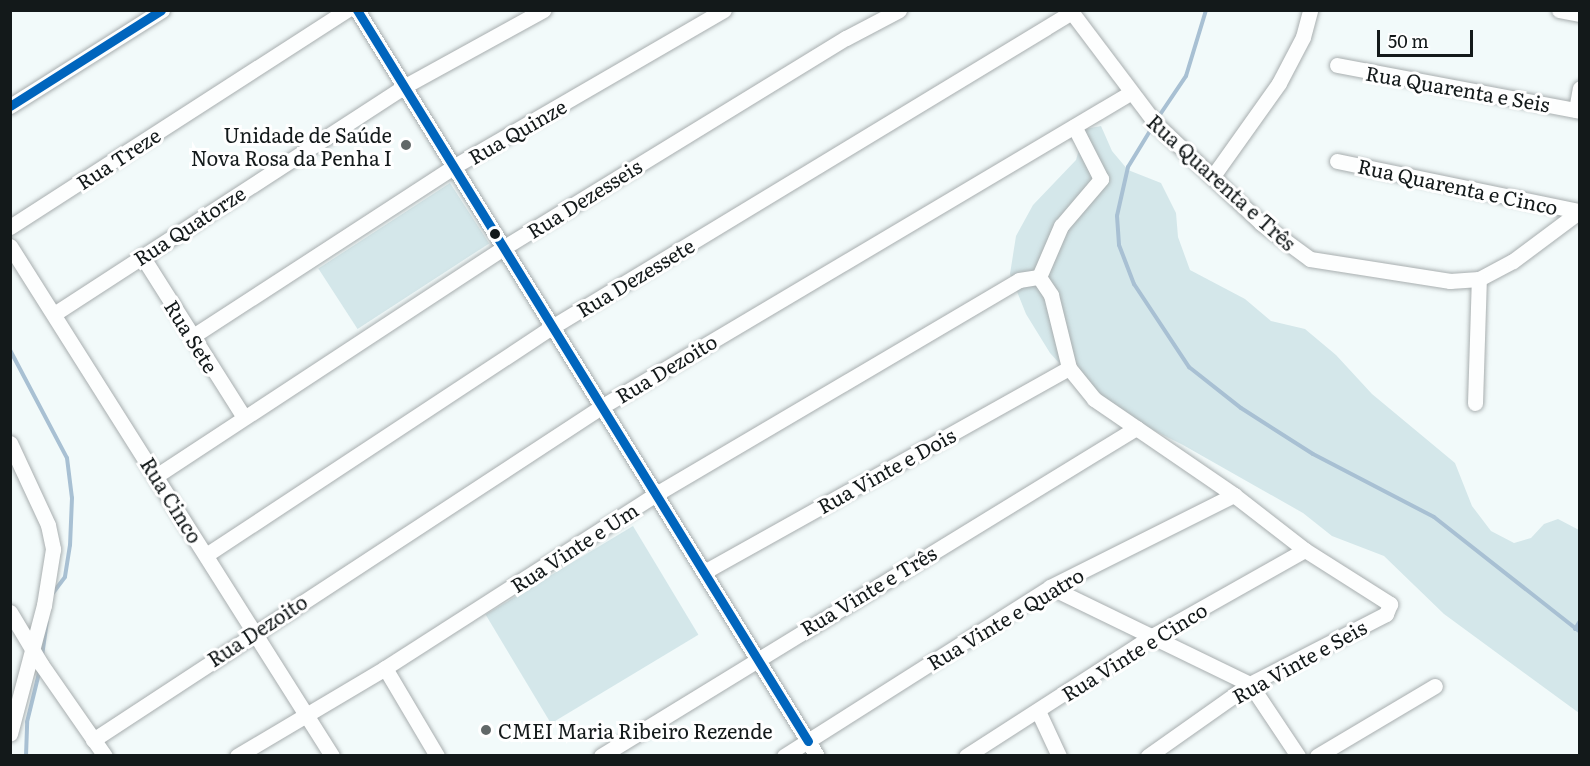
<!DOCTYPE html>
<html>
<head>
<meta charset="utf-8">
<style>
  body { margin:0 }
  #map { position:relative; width:1590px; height:766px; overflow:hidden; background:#f2fafa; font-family:Literata,serif }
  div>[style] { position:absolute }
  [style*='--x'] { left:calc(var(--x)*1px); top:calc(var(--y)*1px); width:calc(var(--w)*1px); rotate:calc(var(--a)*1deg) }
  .green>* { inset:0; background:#d4e7ea; transform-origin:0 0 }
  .stream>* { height:4px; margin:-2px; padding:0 2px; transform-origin:2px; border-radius:2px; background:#a8c0d3 }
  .roads { filter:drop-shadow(0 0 2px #a8aeaf) drop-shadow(0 0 2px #a8aeaf) }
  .minor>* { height:15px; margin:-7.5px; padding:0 7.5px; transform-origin:7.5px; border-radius:7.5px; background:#fdfefe }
  .bus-1>* { height:9px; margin:-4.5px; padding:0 4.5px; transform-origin:4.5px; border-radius:4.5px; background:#0065bd }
  .dots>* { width:16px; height:16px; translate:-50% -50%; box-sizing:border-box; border:3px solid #fff; border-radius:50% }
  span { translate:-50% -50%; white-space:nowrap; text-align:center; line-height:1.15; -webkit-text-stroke:6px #fff; paint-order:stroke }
  .street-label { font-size:20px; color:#13191a }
  .poi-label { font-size:20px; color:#13191a }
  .right { translate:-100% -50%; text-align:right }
  .left { translate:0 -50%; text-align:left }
  .frame { position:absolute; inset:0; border:12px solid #13191a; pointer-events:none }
  .scale { position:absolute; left:1377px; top:30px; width:96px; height:27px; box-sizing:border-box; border:3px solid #13191a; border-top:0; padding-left:8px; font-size:18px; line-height:21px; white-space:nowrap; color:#13191a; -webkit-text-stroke:4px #fff; paint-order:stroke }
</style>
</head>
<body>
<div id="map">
  <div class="green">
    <i style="clip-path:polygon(1101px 126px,1112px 151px,1128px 170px,1161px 183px,1176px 213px,1178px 237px,1190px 270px,1245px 299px,1271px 321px,1305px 329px,1336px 355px,1372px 394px,1455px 463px,1472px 506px,1491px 531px,1514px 543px,1531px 538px,1544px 524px,1558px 519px,1579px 530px,1579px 713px,1444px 614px,1384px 556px,1332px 536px,1303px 513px,1183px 445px,1093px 400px,1050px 353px,1026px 314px,1010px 274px,1016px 236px,1033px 205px,1076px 160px,1085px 129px)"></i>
    <i style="left:450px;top:183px;width:72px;height:157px;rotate:57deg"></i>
    <i style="left:633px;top:526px;width:127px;height:172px;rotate:59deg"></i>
  </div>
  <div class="stream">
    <i style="--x:1157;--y:119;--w:52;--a:-56"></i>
    <i style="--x:1186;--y:76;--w:69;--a:-73.1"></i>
    <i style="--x:1153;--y:126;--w:48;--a:121.4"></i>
    <i style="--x:1128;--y:167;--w:50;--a:102.7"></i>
    <i style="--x:1117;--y:216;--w:29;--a:86"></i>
    <i style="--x:1119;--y:245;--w:42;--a:69"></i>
    <i style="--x:1134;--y:284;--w:100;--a:56.5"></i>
    <i style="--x:1189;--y:367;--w:66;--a:38.3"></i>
    <i style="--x:1241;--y:408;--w:85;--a:32.6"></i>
    <i style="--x:1313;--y:454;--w:136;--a:27.5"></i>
    <i style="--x:1434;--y:517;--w:186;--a:38.2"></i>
    <i style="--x:10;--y:350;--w:122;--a:62.2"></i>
    <i style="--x:67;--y:458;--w:40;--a:82.9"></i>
    <i style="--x:72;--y:498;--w:47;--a:92.4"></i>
    <i style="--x:70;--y:545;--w:32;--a:99"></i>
    <i style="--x:65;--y:577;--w:21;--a:127"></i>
    <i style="--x:1575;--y:629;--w:9;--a:-58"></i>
    <i style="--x:42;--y:656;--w:34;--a:-82"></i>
    <i style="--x:26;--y:756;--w:34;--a:-88"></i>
    <i style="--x:27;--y:722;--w:55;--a:-76.2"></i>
  </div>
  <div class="roads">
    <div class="minor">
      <i style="--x:357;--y:10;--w:876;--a:58.34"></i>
      <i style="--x:1070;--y:10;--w:141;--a:53"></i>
      <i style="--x:1155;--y:123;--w:146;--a:43.3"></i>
      <i style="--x:1261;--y:223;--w:61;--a:36.3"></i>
      <i style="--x:1310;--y:259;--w:142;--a:8.9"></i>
      <i style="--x:1450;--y:281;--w:29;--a:-4"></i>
      <i style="--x:1479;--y:279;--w:38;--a:-28"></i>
      <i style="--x:1513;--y:261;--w:84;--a:-36.7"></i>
      <i style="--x:1559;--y:10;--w:21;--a:11"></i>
      <i style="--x:1337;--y:65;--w:247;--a:10.7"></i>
      <i style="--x:10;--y:106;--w:180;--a:-32.3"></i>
      <i style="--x:1576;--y:110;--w:22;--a:-80"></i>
      <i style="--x:1337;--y:161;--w:247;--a:11.7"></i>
      <i style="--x:1213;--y:176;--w:114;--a:-54.6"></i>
      <i style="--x:1279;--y:83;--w:52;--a:-62.4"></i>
      <i style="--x:1303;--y:37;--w:28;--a:-75"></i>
      <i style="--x:10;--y:227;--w:401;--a:-32.8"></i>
      <i style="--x:10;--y:246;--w:603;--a:57.73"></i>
      <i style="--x:142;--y:256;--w:189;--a:57.7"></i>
      <i style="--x:1039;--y:277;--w:22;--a:56"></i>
      <i style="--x:1051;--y:295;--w:75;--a:76.1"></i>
      <i style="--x:1069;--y:368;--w:40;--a:51"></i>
      <i style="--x:1094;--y:399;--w:170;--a:34.4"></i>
      <i style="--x:1234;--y:495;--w:90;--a:37.8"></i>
      <i style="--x:1305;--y:550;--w:101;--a:32.4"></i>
      <i style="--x:1390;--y:604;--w:11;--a:112"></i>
      <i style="--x:1386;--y:614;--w:153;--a:152.8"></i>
      <i style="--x:1250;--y:684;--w:125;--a:144.8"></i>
      <i style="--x:1039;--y:277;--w:56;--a:-66.7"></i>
      <i style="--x:1061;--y:226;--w:62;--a:-49.6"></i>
      <i style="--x:1101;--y:179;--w:59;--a:-117"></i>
      <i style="--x:54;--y:314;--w:419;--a:-33"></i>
      <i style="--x:405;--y:86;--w:158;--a:-28.8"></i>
      <i style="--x:193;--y:336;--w:310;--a:-33"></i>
      <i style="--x:453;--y:167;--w:313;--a:-30.1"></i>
      <i style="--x:1475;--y:403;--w:124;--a:-88.2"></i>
      <i style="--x:10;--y:443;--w:90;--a:65.1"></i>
      <i style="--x:48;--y:525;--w:25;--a:78"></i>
      <i style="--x:53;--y:549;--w:57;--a:99.1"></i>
      <i style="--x:44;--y:605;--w:133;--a:104.8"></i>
      <i style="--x:156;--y:476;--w:415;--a:-33.3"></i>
      <i style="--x:503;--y:248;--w:402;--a:-31.5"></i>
      <i style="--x:846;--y:38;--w:60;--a:-27.8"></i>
      <i style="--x:206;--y:555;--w:414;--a:-33.4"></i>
      <i style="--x:552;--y:327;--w:608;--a:-31.21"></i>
      <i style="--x:704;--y:572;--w:418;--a:-29.2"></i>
      <i style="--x:1050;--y:587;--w:222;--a:25.9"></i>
      <i style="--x:1250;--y:684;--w:87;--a:56.3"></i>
      <i style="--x:10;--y:612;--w:61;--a:59.2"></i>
      <i style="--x:41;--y:664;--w:112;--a:55.2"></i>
      <i style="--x:385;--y:668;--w:102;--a:59.4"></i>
      <i style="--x:1038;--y:711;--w:50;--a:65"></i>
      <i style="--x:93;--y:740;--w:607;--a:-33.25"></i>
      <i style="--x:601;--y:407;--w:615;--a:-30.69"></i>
      <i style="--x:237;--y:756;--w:172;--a:-30.7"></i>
      <i style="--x:385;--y:668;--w:322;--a:-32.7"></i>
      <i style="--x:656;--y:494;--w:421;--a:-30.5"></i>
      <i style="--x:1019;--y:280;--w:20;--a:-9"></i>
      <i style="--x:601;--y:756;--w:628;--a:-31.51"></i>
      <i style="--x:784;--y:756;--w:315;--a:-32.4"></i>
      <i style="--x:1050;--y:587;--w:206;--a:-26.6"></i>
      <i style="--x:966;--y:756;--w:224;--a:-32.8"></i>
      <i style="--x:1154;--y:635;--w:173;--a:-29.4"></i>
      <i style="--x:1317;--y:756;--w:137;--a:-30.7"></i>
    </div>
  </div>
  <div class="bus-1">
    <i style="--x:357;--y:10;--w:859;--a:58.33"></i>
    <i style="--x:10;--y:106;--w:179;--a:-32.4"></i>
  </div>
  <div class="dots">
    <i style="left:406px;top:145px;background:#616868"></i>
    <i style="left:495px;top:234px;background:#13191a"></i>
    <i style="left:486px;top:730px;background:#616868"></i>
  </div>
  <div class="street-label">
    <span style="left:1458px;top:88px;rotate:10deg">Rua Quarenta e Seis</span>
    <span style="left:517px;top:131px;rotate:-30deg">Rua Quinze</span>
    <span style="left:118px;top:158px;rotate:-33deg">Rua Treze</span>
    <span style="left:1222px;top:182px;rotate:42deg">Rua Quarenta e Três</span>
    <span style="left:1458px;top:186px;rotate:12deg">Rua Quarenta e Cinco</span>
    <span style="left:584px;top:198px;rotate:-32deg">Rua Dezesseis</span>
    <span style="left:189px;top:225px;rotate:-33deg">Rua Quatorze</span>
    <span style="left:635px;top:277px;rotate:-31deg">Rua Dezessete</span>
    <span style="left:192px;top:336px;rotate:58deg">Rua Sete</span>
    <span style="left:666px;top:368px;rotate:-31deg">Rua Dezoito</span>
    <span style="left:886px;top:470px;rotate:-29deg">Rua Vinte e Dois</span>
    <span style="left:172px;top:500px;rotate:58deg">Rua Cinco</span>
    <span style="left:574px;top:547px;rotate:-33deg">Rua Vinte e Um</span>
    <span style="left:868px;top:590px;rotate:-31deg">Rua Vinte e Três</span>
    <span style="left:1005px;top:618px;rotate:-31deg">Rua Vinte e Quatro</span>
    <span style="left:257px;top:630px;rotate:-33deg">Rua Dezoito</span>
    <span style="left:1134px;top:651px;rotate:-32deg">Rua Vinte e Cinco</span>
    <span style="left:1299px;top:661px;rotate:-29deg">Rua Vinte e Seis</span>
  </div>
  <div class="poi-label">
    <span class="right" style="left:392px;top:146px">Unidade de Saúde<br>Nova Rosa da Penha I</span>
    <span class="left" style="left:498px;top:730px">CMEI Maria Ribeiro Rezende</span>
  </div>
  <div class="frame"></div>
  <div class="scale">50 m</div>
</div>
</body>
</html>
